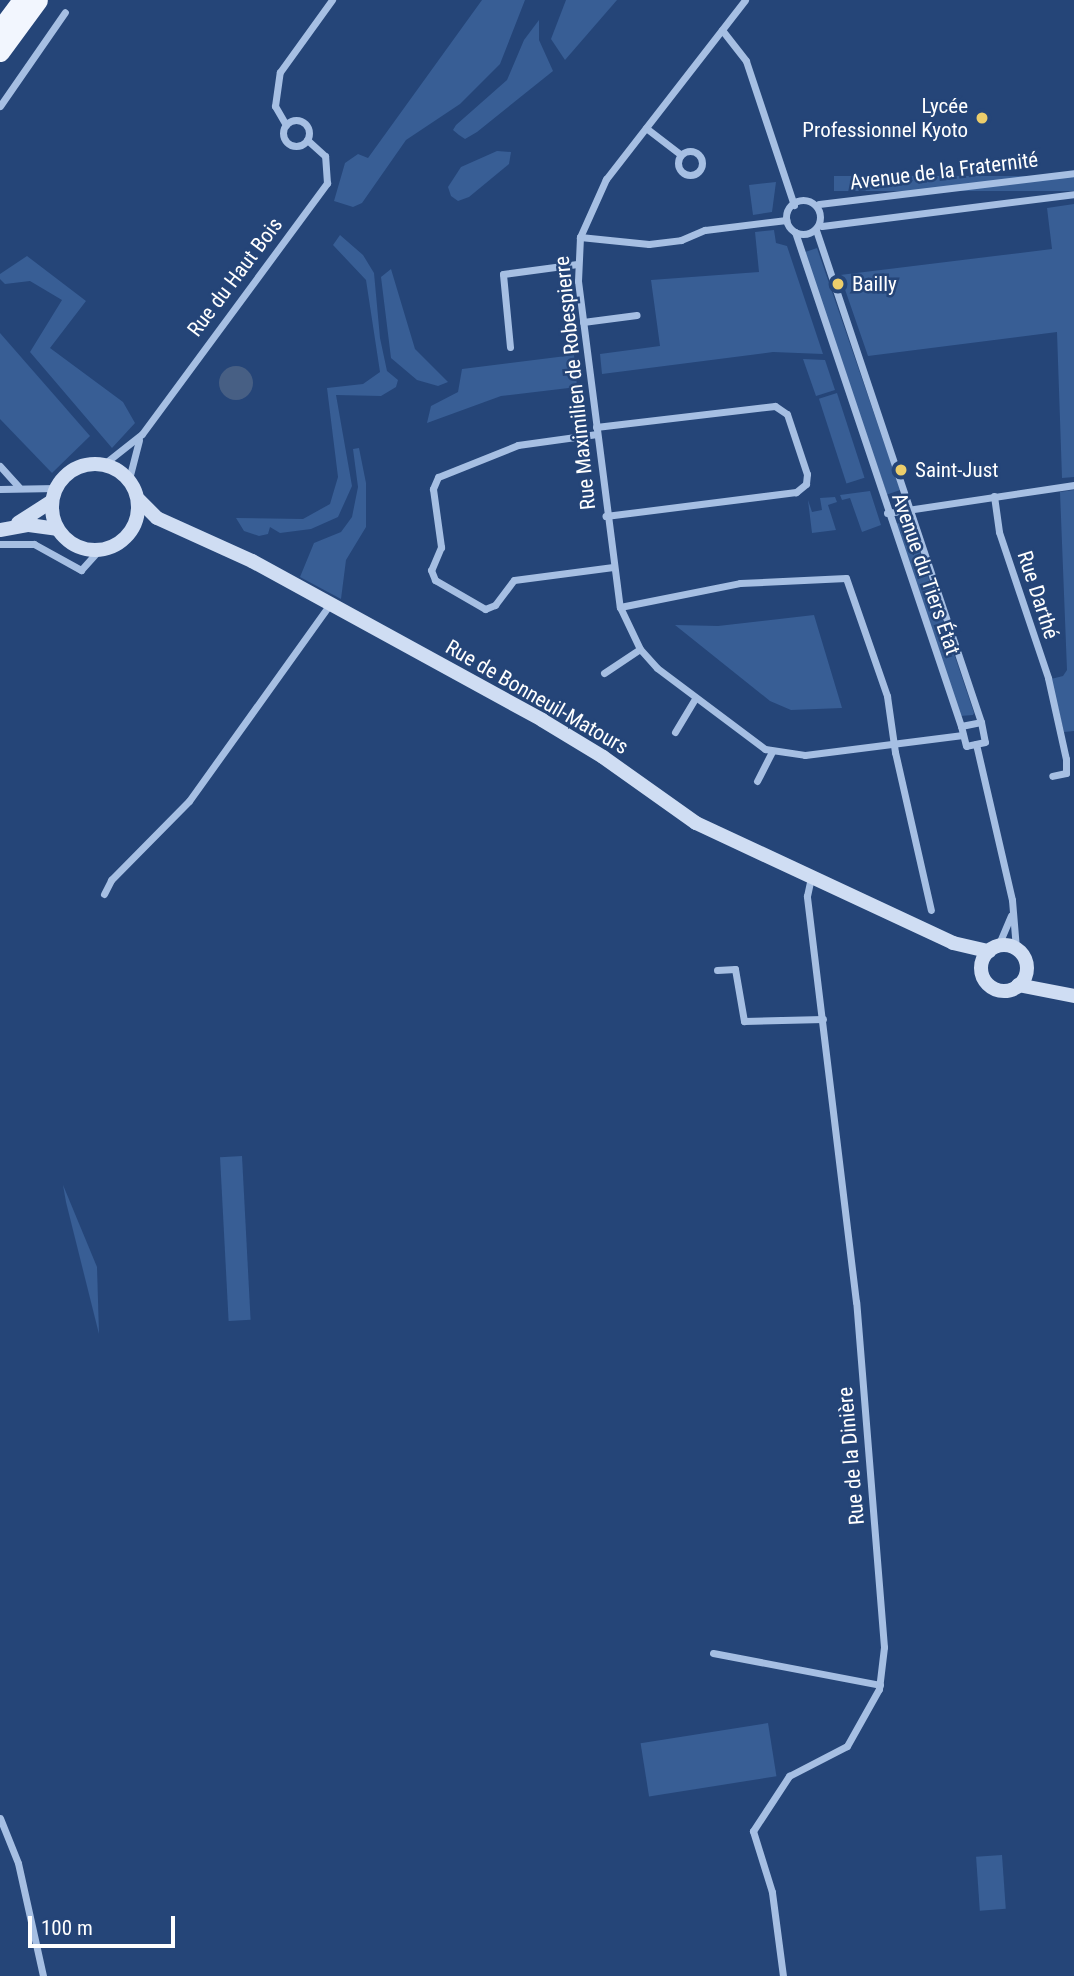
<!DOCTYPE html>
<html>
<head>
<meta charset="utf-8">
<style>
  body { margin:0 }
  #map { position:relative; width:1074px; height:1976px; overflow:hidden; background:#254578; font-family:"Roboto Condensed",sans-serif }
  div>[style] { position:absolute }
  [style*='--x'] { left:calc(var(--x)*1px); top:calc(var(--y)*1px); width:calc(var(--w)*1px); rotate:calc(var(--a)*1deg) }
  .green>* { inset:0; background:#385e95; transform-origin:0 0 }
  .water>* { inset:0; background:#475f84 }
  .round { border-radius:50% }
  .minor>* { height:7px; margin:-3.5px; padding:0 3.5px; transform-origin:3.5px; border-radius:3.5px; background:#a6bfe3 }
  .minor>.ring { margin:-3.5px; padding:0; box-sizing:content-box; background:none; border:7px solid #a6bfe3; border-radius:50% }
  .secondary>* { height:14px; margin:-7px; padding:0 7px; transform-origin:7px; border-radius:7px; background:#cfddf3 }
  .secondary>.ring { margin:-7px; padding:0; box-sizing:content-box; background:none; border:14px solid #cfddf3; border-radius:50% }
  .trunk>* { height:19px; margin:-9.5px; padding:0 9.5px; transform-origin:9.5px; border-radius:9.5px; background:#f2f6fe }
  .dots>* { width:19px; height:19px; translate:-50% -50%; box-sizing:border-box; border:4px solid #254578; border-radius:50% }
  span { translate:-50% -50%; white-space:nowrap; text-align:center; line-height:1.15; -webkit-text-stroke:5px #254578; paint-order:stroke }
  .poi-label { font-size:21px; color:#fff }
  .right { translate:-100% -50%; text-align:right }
  .left { translate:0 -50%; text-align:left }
  .street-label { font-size:21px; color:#fff }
  .scale { position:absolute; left:28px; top:1916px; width:147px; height:32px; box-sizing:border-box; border:4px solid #fff; border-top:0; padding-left:9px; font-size:21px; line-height:24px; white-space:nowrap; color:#fff; -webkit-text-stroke:5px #254578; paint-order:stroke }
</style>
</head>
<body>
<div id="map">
  <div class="green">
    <i style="clip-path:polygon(482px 0,525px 0,500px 64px,460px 104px,406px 140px,362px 203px,353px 207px,334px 201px,345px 163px,358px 154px,368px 158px)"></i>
    <i style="clip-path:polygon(566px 0,617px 0,565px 60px,551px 39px)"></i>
    <i style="clip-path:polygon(539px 20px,539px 40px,553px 71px,477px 132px,465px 139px,459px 135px,453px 130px,456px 125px,507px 80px,524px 40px)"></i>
    <i style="clip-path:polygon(497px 151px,511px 152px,509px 164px,469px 197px,458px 201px,451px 196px,448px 187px,461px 167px)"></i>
    <i style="left:1074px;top:176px;width:15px;height:240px;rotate:90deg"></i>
    <i style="clip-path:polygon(776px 182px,772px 212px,753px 215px,749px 185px)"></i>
    <i style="clip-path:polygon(1074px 204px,1074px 477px,1062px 478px,1057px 332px,868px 356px,840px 275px,1052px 249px,1047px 208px)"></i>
    <i style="clip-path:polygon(774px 230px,776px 243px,787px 246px,823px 354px,773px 352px,602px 374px,600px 354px,660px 346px,651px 280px,759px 272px,755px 232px)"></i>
    <i style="clip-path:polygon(340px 235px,363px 255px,374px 273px,380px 338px,387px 371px,398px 380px,396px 387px,381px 396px,336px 395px,352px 486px,338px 517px,311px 529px,280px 533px,270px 527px,268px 534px,259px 536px,244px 531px,236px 518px,303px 519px,330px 504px,338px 477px,327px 388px,363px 384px,380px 372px,366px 280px,333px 245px)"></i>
    <i style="left:817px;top:248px;width:256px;height:14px;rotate:71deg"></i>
    <i style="clip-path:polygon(27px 256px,86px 301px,50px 348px,123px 402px,135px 423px,112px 448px,30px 352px,62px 300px,30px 281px,5px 284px,0 279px,0 274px)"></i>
    <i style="clip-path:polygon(391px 269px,415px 349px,448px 382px,438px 386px,417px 380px,391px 358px,381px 277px)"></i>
    <i style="clip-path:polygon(0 333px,90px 436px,52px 473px,0 419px)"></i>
    <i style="clip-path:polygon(574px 355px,577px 387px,501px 396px,427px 423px,431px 406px,458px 392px,462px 369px)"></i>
    <i style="clip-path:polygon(803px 359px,825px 360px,835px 390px,816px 396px)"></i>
    <i style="left:837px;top:393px;width:89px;height:19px;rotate:72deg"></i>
    <i style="clip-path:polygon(359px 448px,366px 483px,366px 527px,346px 560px,341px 599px,300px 577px,314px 543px,341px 532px,352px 517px,358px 487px,353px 449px)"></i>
    <i style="clip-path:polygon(1074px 490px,1074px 731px,1064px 732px,1051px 679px,1063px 676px,1067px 670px,1060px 492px)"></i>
    <i style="clip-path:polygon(870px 491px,881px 525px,862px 532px,850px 498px,842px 500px,840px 495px)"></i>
    <i style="clip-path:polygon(835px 497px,837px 502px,828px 505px,836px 530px,812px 533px,808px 500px,812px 512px,822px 510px,820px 498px)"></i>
    <i style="clip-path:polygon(909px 520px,974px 713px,973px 715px,960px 716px,895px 524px)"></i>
    <i style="clip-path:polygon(814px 615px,842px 708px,791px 710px,770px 701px,675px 625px,718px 626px)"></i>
    <i style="left:242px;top:1156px;width:164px;height:22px;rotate:87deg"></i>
    <i style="clip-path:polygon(63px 1185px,97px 1267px,99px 1334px,66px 1202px)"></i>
    <i style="left:768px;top:1723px;width:54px;height:129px;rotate:81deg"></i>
    <i style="left:1002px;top:1855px;width:54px;height:26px;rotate:86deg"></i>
  </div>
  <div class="water">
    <i class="round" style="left:219px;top:366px;width:34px;height:34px"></i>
  </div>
  <div class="minor">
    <i style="--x:745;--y:0;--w:227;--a:127.8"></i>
    <i style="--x:606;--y:179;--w:64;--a:114.1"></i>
    <i style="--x:580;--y:237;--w:44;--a:92.6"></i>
    <i style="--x:578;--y:281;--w:329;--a:82.7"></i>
    <i style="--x:620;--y:607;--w:47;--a:64.5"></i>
    <i style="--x:640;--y:649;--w:25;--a:48"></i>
    <i style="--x:657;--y:668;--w:135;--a:36.9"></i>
    <i style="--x:765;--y:749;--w:40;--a:8.5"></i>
    <i style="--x:805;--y:755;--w:159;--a:-7.2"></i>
    <i style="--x:722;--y:30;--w:39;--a:52"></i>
    <i style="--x:746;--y:61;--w:152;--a:71.6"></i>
    <i style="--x:0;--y:106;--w:114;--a:-55.3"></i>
    <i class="ring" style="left:283px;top:120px;width:19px;height:19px"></i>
    <i style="--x:286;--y:125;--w:22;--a:-120"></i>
    <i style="--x:275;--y:106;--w:34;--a:-82"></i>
    <i style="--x:280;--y:72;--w:89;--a:-54.2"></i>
    <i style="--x:646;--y:128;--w:44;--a:37.6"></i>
    <i class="ring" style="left:678px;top:151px;width:17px;height:17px"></i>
    <i class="ring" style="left:786px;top:200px;width:27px;height:27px"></i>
    <i style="--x:819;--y:204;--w:257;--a:-6.9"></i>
    <i style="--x:822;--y:226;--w:254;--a:-7.2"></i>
    <i style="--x:816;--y:230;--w:519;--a:71.46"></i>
    <i style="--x:795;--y:232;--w:521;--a:71.43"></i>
    <i style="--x:580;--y:237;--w:69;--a:5.8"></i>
    <i style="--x:649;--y:244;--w:32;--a:-7"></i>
    <i style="--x:681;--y:240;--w:26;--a:-23"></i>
    <i style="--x:705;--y:230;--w:82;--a:-7"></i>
    <i style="--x:583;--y:322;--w:54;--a:-7.4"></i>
    <i style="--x:510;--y:347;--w:73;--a:-95.5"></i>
    <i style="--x:503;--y:274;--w:75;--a:-7.7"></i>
    <i style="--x:596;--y:427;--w:180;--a:-6.7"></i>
    <i style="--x:775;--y:406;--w:14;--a:34"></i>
    <i style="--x:787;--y:414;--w:63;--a:71.6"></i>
    <i style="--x:807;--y:474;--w:10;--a:96"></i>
    <i style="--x:806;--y:484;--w:13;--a:141"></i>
    <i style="--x:796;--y:492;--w:192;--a:172.8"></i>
    <i style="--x:597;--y:434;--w:80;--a:172.1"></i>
    <i style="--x:518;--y:445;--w:86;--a:158.2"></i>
    <i style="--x:438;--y:477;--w:13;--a:113"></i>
    <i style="--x:433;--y:489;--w:59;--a:82.1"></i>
    <i style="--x:441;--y:547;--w:25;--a:113"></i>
    <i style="--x:431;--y:570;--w:11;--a:68"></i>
    <i style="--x:435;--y:580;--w:58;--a:30.1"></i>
    <i style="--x:485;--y:609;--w:11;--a:-22"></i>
    <i style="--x:495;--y:605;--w:31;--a:-53"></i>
    <i style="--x:514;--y:580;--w:100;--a:-7.5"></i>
    <i style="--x:104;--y:464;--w:48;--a:-38.3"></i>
    <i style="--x:142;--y:434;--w:312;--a:-53.6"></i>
    <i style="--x:327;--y:183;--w:27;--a:-94"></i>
    <i style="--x:325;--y:156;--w:24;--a:-138"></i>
    <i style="--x:0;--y:466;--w:28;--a:48"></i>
    <i style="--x:129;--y:479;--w:40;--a:-75.6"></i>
    <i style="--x:0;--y:489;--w:56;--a:-1"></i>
    <i style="--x:994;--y:496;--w:36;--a:82"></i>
    <i style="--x:999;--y:532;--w:154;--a:71.4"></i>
    <i style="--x:1048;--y:678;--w:83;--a:77.5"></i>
    <i style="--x:1066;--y:759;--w:14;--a:90"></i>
    <i style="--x:1066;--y:773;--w:14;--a:168"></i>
    <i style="--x:887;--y:513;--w:189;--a:-8.5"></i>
    <i style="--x:0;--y:544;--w:34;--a:0"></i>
    <i style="--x:34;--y:544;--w:54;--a:29"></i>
    <i style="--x:81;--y:570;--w:27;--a:-48"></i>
    <i style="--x:620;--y:607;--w:122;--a:-11.3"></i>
    <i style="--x:740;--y:583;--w:106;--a:-2.7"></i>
    <i style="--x:846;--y:578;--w:125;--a:70.8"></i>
    <i style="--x:887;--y:696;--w:57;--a:81.9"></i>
    <i style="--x:895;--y:752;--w:162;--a:77.2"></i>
    <i style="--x:604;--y:673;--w:43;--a:-33.7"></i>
    <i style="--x:981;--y:722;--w:20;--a:79"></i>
    <i style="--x:985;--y:742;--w:19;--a:168"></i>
    <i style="--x:966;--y:746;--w:21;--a:-104"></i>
    <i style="--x:961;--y:726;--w:20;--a:-11"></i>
    <i style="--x:675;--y:732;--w:39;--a:-59"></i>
    <i style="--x:976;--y:744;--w:160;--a:77"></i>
    <i style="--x:1012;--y:900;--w:49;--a:85.3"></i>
    <i style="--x:757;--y:781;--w:33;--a:-63"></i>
    <i style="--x:104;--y:894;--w:16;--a:-63"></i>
    <i style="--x:111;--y:880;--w:111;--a:-45.4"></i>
    <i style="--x:189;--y:801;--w:242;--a:-54.4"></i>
    <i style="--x:998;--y:946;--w:33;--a:-67"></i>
    <i style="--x:717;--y:970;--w:18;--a:-3"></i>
    <i style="--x:735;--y:969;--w:53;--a:80.2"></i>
    <i style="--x:744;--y:1021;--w:79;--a:-1.5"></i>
    <i style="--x:713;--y:1653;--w:170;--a:10.8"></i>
    <i style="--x:0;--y:1818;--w:48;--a:68.2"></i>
    <i style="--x:18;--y:1863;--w:116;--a:77.5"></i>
    <i style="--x:783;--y:1976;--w:85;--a:-97.5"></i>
    <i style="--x:772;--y:1892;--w:64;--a:-107.3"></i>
    <i style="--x:753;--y:1831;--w:66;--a:-56.8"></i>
    <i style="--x:789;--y:1776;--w:65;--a:-27.3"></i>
    <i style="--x:847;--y:1746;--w:65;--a:-60.7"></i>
    <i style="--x:879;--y:1689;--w:42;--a:-83.2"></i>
    <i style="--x:884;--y:1647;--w:346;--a:-94.6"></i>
    <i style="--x:856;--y:1302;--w:409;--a:-96.9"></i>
    <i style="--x:807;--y:896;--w:19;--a:-78"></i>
  </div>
  <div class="secondary">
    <i class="ring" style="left:52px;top:464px;width:72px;height:72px"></i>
    <i style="--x:139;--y:500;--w:25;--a:45"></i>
    <i style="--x:157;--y:518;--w:104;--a:24.4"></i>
    <i style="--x:252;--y:561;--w:331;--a:28.7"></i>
    <i style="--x:542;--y:720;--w:71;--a:31.2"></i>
    <i style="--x:603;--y:757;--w:114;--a:35.4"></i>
    <i style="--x:696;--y:823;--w:284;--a:25"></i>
    <i style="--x:953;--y:943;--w:37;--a:13"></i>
    <i style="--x:18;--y:523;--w:40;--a:-32.9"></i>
    <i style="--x:0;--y:530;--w:29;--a:-10"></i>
    <i style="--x:29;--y:525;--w:28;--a:8"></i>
    <i class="ring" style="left:981px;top:945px;width:32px;height:32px"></i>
    <i style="--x:1018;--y:985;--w:57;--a:11.1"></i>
  </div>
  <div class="trunk">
    <i style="--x:0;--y:29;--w:36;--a:-53"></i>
    <i style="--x:0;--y:52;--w:64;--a:-53.8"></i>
  </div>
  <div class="dots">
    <i style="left:982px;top:118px;background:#eccd6b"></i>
    <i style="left:838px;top:284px;background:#eccd6b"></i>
    <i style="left:901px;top:470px;background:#eccd6b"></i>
  </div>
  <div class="poi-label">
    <span class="right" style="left:968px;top:118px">Lycée<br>Professionnel Kyoto</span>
    <span class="left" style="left:852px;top:284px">Bailly</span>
    <span class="left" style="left:915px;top:470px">Saint-Just</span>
  </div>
  <div class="street-label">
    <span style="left:944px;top:171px;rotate:-7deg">Avenue de la Fraternité</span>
    <span style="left:235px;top:277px;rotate:-53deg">Rue du Haut Bois</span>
    <span style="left:575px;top:383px;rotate:-96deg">Rue Maximilien de Robespierre</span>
    <span style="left:926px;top:574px;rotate:71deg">Avenue du Tiers État</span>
    <span style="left:1038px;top:595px;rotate:72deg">Rue Darthé</span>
    <span style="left:537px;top:697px;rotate:30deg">Rue de Bonneuil-Matours</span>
    <span style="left:851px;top:1456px;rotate:-95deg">Rue de la Dinière</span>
  </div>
  <div class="scale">100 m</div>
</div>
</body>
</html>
